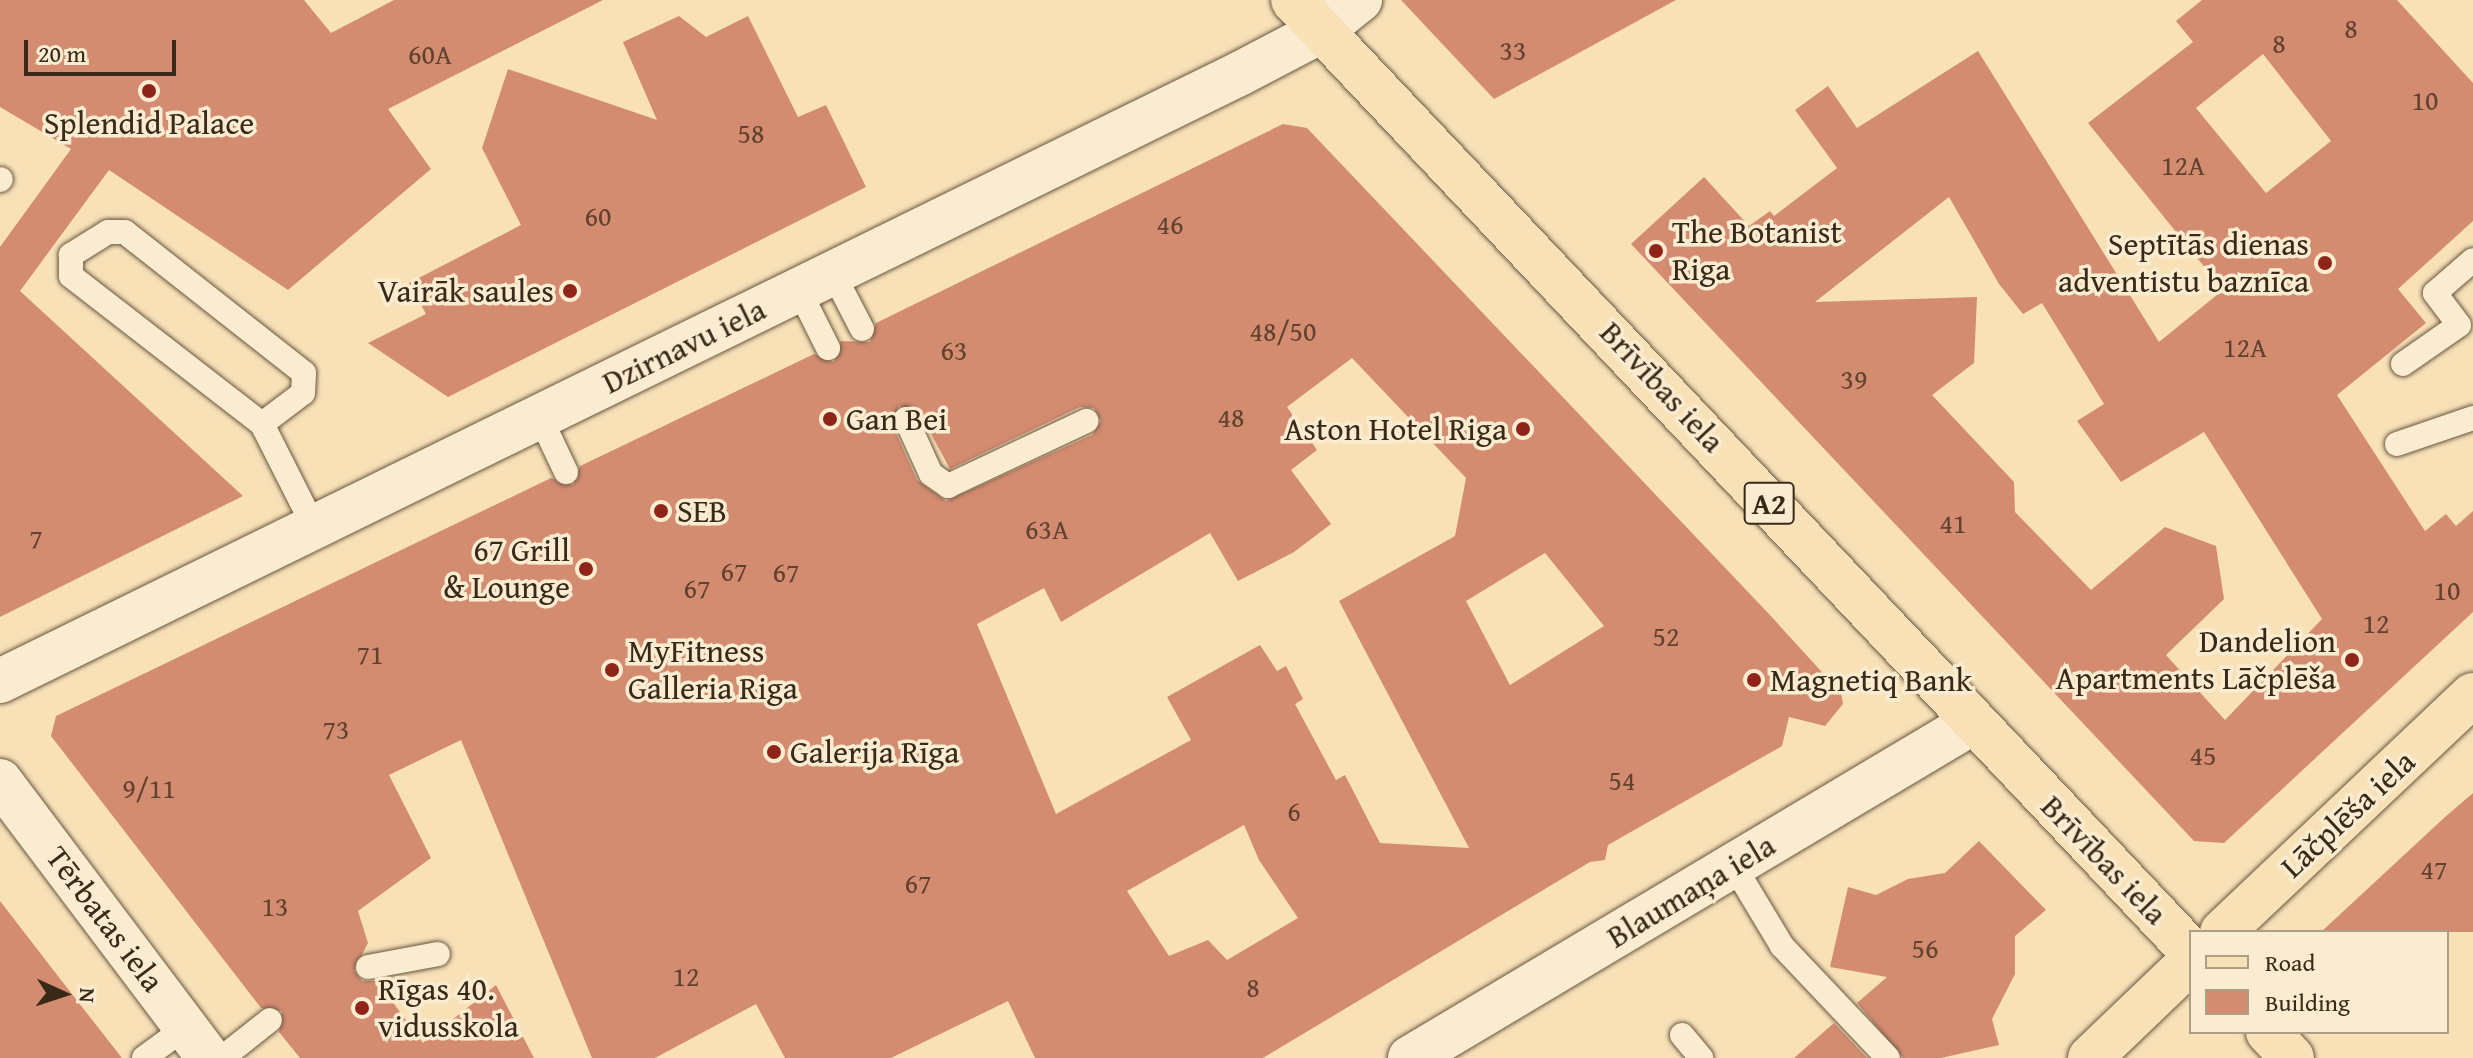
<!DOCTYPE html>
<meta charset="utf-8">
<style>
body{margin:0}
#map{position:relative;width:2473px;height:1058px;overflow:hidden;background:#f8e1b7;font-family:"Gentium Book Plus",serif}
div>[style]{position:absolute}
.building>*{inset:0;background:#d48c71}
.roads{filter:drop-shadow(0 0 2px #695740) drop-shadow(0 0 2px #695740)}
.lane>*{height:24px;margin:-12px;padding:0 12px;transform-origin:12px;border-radius:12px;background:#faecd0}
.street>*{height:44px;margin:-22px;padding:0 22px;transform-origin:22px;border-radius:22px;background:#faecd0}
.primary>*{height:44px;margin:-22px;padding:0 22px;transform-origin:22px;border-radius:22px;background:#f8e1b7}
.highway>*{height:44px;margin:-22px;padding:0 22px;transform-origin:22px;border-radius:22px;background:#f8e1b7}
.dots>*{width:22px;height:22px;translate:-50% -50%;box-sizing:border-box;border:4px solid #faecd0;border-radius:50%}
span{translate:-50% -50%;white-space:nowrap;text-align:center;line-height:1.15;-webkit-text-stroke:7px #faecd0;paint-order:stroke}
.number-label{font-size:28px;color:#60422e}
.number-label span{-webkit-text-stroke-width:0}
.shield-label span{padding:2px 6px;background:#faecd0;border:2px solid;border-radius:6px;-webkit-text-stroke-width:0}
.shield-label{font-size:30px;color:#392918;font-weight:700}
.poi-label{font-size:32px;color:#392918}
.left{translate:0 -50%;text-align:left}
.right{translate:-100% -50%;text-align:right}
.street-label{font-size:32px;color:#392918}
.legend{position:absolute;left:2189px;top:930px;width:260px;height:104px;box-sizing:border-box;background:#faecd0;border:2px solid #ad9e86;margin:0;padding:10px 14px;list-style:none;font-size:24px;color:#392918}
.legend li{display:flex;align-items:center;gap:16px;height:40px}
.legend b{width:40px;border:2px solid #ad9e86}
.north{position:absolute;left:24px;top:954px;width:80px;height:80px;-webkit-text-stroke:6px #faecd0;paint-order:stroke;rotate:93deg;font-size:22px;font-weight:700;line-height:32px;text-align:center;color:#392918}
.north::after{content:'';display:block;margin:auto;width:28px;height:36px;background:#392918;clip-path:polygon(50% 0,100% 100%,50% 72%,0 100%)}
.scale{position:absolute;left:24px;top:40px;width:152px;height:36px;box-sizing:border-box;border:4px solid #392918;border-top:0;padding-left:10px;font-size:24px;line-height:28px;white-space:nowrap;color:#392918;-webkit-text-stroke:6px #faecd0;paint-order:stroke}
</style>
<div id="map">
<div class="building">
<div style="clip-path:polygon(0 0,304px 0,331px 33px,394px 0,603px 0,388px 109px,431px 169px,288px 290px,109px 170px,20px 291px,243px 496px,0 617px,0 247px,71px 149px,0 107px)"></div>
<div style="clip-path:polygon(1401px 0,1676px 0,1494px 99px)"></div>
<div style="clip-path:polygon(evenodd,2202px 0,2397px 0,2473px 83px,2473px 221px,2398px 289px,2426px 323px,2337px 395px,2425px 531px,2446px 514px,2456px 526px,2473px 511px,2473px 612px,2224px 843px,2194px 841px,1631px 244px,1704px 177px,1749px 226px,1770px 211px,1774px 216px,1837px 168px,1795px 110px,1828px 86px,1857px 128px,1978px 51px,2159px 342px,2223px 290px,2088px 123px,2193px 42px,2176px 21px,2202px 0,2263px 54px,2331px 141px,2266px 193px,2196px 108px,2263px 54px,2202px 0,1949px 197px,1999px 284px,2023px 314px,2042px 303px,2104px 404px,2077px 421px,2121px 482px,2204px 432px,2322px 619px,2225px 720px,2166px 655px,2224px 599px,2216px 546px,2165px 527px,2091px 590px,2015px 512px,2014px 482px,1932px 395px,1974px 363px,1977px 297px,1815px 302px,1949px 197px)"></div>
<div style="clip-path:polygon(679px 16px,706px 37px,748px 16px,798px 117px,826px 105px,866px 187px,448px 397px,368px 343px,426px 314px,409px 283px,521px 225px,482px 148px,508px 69px,657px 120px,623px 42px)"></div>
<div style="clip-path:polygon(evenodd,1283px 124px,1307px 128px,1769px 614px,1841px 693px,1843px 704px,1825px 726px,1789px 717px,1782px 746px,1608px 845px,1605px 860px,1590px 862px,1263px 1058px,1035px 1058px,1008px 1001px,891px 1058px,785px 1058px,756px 1004px,655px 1058px,592px 1058px,461px 740px,389px 775px,431px 858px,358px 911px,368px 943px,354px 970px,362px 981px,377px 981px,423px 1043px,496px 985px,534px 1058px,300px 1058px,279px 1032px,282px 1011px,261px 1008px,51px 736px,56px 716px,551px 478px,573px 485px,580px 466px,814px 354px,834px 362px,841px 341px,870px 342px,876px 323px,1283px 124px,1352px 358px,1466px 478px,1455px 536px,1339px 601px,1469px 848px,1380px 843px,1345px 775px,1336px 780px,1295px 704px,1303px 699px,1286px 666px,1277px 671px,1260px 645px,1167px 697px,1191px 740px,1056px 814px,977px 624px,1044px 588px,1061px 622px,1210px 533px,1238px 581px,1294px 552px,1331px 524px,1291px 470px,1317px 450px,1287px 407px,1352px 358px,1283px 124px,899px 406px,919px 412px,950px 469px,1080px 407px,1094px 408px,1101px 421px,1092px 435px,946px 501px,917px 480px,892px 424px,899px 406px,1283px 124px,1545px 553px,1604px 626px,1510px 685px,1466px 601px,1545px 553px,1283px 124px,1244px 825px,1259px 860px,1298px 918px,1227px 960px,1208px 940px,1169px 956px,1127px 891px,1244px 825px)"></div>
<div style="clip-path:polygon(2473px 793px,2473px 932px,2321px 932px,2445px 817px)"></div>
<div style="clip-path:polygon(1979px 841px,2046px 910px,2015px 936px,2015px 974px,1992px 1019px,1999px 1045px,1941px 1058px,1903px 1058px,1857px 1003px,1887px 977px,1830px 967px,1848px 887px,1876px 895px,1908px 879px,1945px 873px)"></div>
<div style="clip-path:polygon(0 901px,61px 980px,122px 1058px,0 1058px)"></div>
<div style="clip-path:polygon(1834px 1023px,1867px 1058px,1794px 1058px)"></div>
</div>
<div class="roads">
<div class="lane">
<div style="left:0;top:180px;width:1px;rotate:-45deg"></div>
<div style="left:833px;top:273px;width:63px;rotate:62.6deg"></div>
<div style="left:799px;top:290px;width:65px;rotate:63.4deg"></div>
<div style="left:2403px;top:364px;width:68px;rotate:-34.9deg"></div>
<div style="left:2459px;top:325px;width:40px;rotate:-127deg"></div>
<div style="left:2435px;top:293px;width:50px;rotate:-41deg"></div>
<div style="left:540px;top:417px;width:61px;rotate:64.7deg"></div>
<div style="left:906px;top:419px;width:60px;rotate:65.6deg"></div>
<div style="left:931px;top:474px;width:21px;rotate:35deg"></div>
<div style="left:948px;top:486px;width:153px;rotate:-25.2deg"></div>
<div style="left:262px;top:424px;width:51px;rotate:-37.1deg"></div>
<div style="left:303px;top:393px;width:20px;rotate:-87deg"></div>
<div style="left:304px;top:373px;width:228px;rotate:-141.8deg"></div>
<div style="left:125px;top:232px;width:17px;rotate:180deg"></div>
<div style="left:108px;top:232px;width:44px;rotate:148.1deg"></div>
<div style="left:71px;top:255px;width:21px;rotate:90deg"></div>
<div style="left:71px;top:276px;width:242px;rotate:37.8deg"></div>
<div style="left:262px;top:424px;width:115px;rotate:63.2deg"></div>
<div style="left:2397px;top:444px;width:80px;rotate:-18.9deg"></div>
<div style="left:1734px;top:866px;width:93px;rotate:59deg"></div>
<div style="left:1782px;top:946px;width:154px;rotate:46.6deg"></div>
<div style="left:368px;top:967px;width:71px;rotate:-10.5deg"></div>
<div style="left:1682px;top:1035px;width:30px;rotate:50deg"></div>
<div style="left:144px;top:1058px;width:52px;rotate:-36.4deg"></div>
<div style="left:222px;top:1058px;width:61px;rotate:-38.4deg"></div>
</div>
<div class="street">
<div style="left:0;top:681px;width:1382px;rotate:-26.1deg"></div>
<div style="left:1241px;top:73px;width:90px;rotate:-27.7deg"></div>
<div style="left:1321px;top:31px;width:50px;rotate:-38.5deg"></div>
<div style="left:0;top:781px;width:347px;rotate:53deg"></div>
<div style="left:1410px;top:1058px;width:654px;rotate:-30.8deg"></div>
</div>
<div class="primary">
<div style="left:2222px;top:932px;width:345px;rotate:-43.4deg"></div>
<div style="left:2090px;top:1058px;width:140px;rotate:-43.8deg"></div>
</div>
<div class="highway">
<div style="left:1293px;top:0;width:1308px;rotate:46.64deg"></div>
<div style="left:2268px;top:1032px;width:35px;rotate:47deg"></div>
</div>
</div>
<div class="dots">
<div style="left:149px;top:91px;background:#8f2418"></div>
<div style="left:1656px;top:251px;background:#8f2418"></div>
<div style="left:2325px;top:263px;background:#8f2418"></div>
<div style="left:570px;top:291px;background:#8f2418"></div>
<div style="left:830px;top:419px;background:#8f2418"></div>
<div style="left:1523px;top:429px;background:#8f2418"></div>
<div style="left:661px;top:511px;background:#8f2418"></div>
<div style="left:586px;top:569px;background:#8f2418"></div>
<div style="left:2352px;top:660px;background:#8f2418"></div>
<div style="left:612px;top:670px;background:#8f2418"></div>
<div style="left:1754px;top:680px;background:#8f2418"></div>
<div style="left:774px;top:752px;background:#8f2418"></div>
<div style="left:362px;top:1008px;background:#8f2418"></div>
</div>
<div class="number-label">
<span style="left:2351px;top:28px">8</span>
<span style="left:2279px;top:43px">8</span>
<span style="left:1513px;top:50px">33</span>
<span style="left:430px;top:54px">60A</span>
<span style="left:2425px;top:100px">10</span>
<span style="left:751px;top:133px">58</span>
<span style="left:2183px;top:165px">12A</span>
<span style="left:598px;top:216px">60</span>
<span style="left:1170px;top:224px">46</span>
<span style="left:1283px;top:331px">48/50</span>
<span style="left:2245px;top:347px">12A</span>
<span style="left:954px;top:350px">63</span>
<span style="left:1854px;top:379px">39</span>
<span style="left:1231px;top:417px">48</span>
<span style="left:1953px;top:523px">41</span>
<span style="left:1047px;top:529px">63A</span>
<span style="left:36px;top:538px">7</span>
<span style="left:734px;top:571px">67</span>
<span style="left:786px;top:572px">67</span>
<span style="left:697px;top:588px">67</span>
<span style="left:2447px;top:590px">10</span>
<span style="left:2376px;top:623px">12</span>
<span style="left:1666px;top:636px">52</span>
<span style="left:370px;top:654px">71</span>
<span style="left:336px;top:729px">73</span>
<span style="left:2203px;top:755px">45</span>
<span style="left:1622px;top:780px">54</span>
<span style="left:149px;top:788px">9/11</span>
<span style="left:1294px;top:811px">6</span>
<span style="left:2434px;top:869px">47</span>
<span style="left:918px;top:883px">67</span>
<span style="left:275px;top:906px">13</span>
<span style="left:1925px;top:948px">56</span>
<span style="left:686px;top:976px">12</span>
<span style="left:1253px;top:987px">8</span>
</div>
<div class="shield-label">
<span style="left:1769px;top:503px">A2</span>
</div>
<div class="poi-label">
<span style="left:149px;top:123px">Splendid Palace</span>
<span class="left" style="left:1672px;top:251px">The Botanist<br>Riga</span>
<span class="right" style="left:2309px;top:263px">Septītās dienas<br>adventistu baznīca</span>
<span class="right" style="left:554px;top:291px">Vairāk saules</span>
<span class="left" style="left:846px;top:419px">Gan Bei</span>
<span class="right" style="left:1507px;top:429px">Aston Hotel Riga</span>
<span class="left" style="left:677px;top:511px">SEB</span>
<span class="right" style="left:570px;top:569px">67 Grill<br>&amp; Lounge</span>
<span class="right" style="left:2336px;top:660px">Dandelion<br>Apartments Lāčplēša</span>
<span class="left" style="left:628px;top:670px">MyFitness<br>Galleria Riga</span>
<span class="left" style="left:1770px;top:680px">Magnetiq Bank</span>
<span class="left" style="left:790px;top:752px">Galerija Rīga</span>
<span class="left" style="left:378px;top:1008px">Rīgas 40.<br>vidusskola</span>
</div>
<div class="street-label">
<span style="left:684px;top:346px;rotate:-26deg">Dzirnavu iela</span>
<span style="left:1662px;top:387px;rotate:47deg">Brīvības iela</span>
<span style="left:2348px;top:814px;rotate:-43deg">Lāčplēša iela</span>
<span style="left:2104px;top:860px;rotate:46deg">Brīvības iela</span>
<span style="left:1691px;top:891px;rotate:-31deg">Blaumaņa iela</span>
<span style="left:105px;top:919px;rotate:53deg">Tērbatas iela</span>
</div>
<ul class="legend">
<li><b style="height:10px;background:#f8e1b7"></b>Road</li>
<li><b style="height:22px;background:#d48c71"></b>Building</li>
</ul>
<div class="north">N</div>
<div class="scale">20 m</div>
</div>
